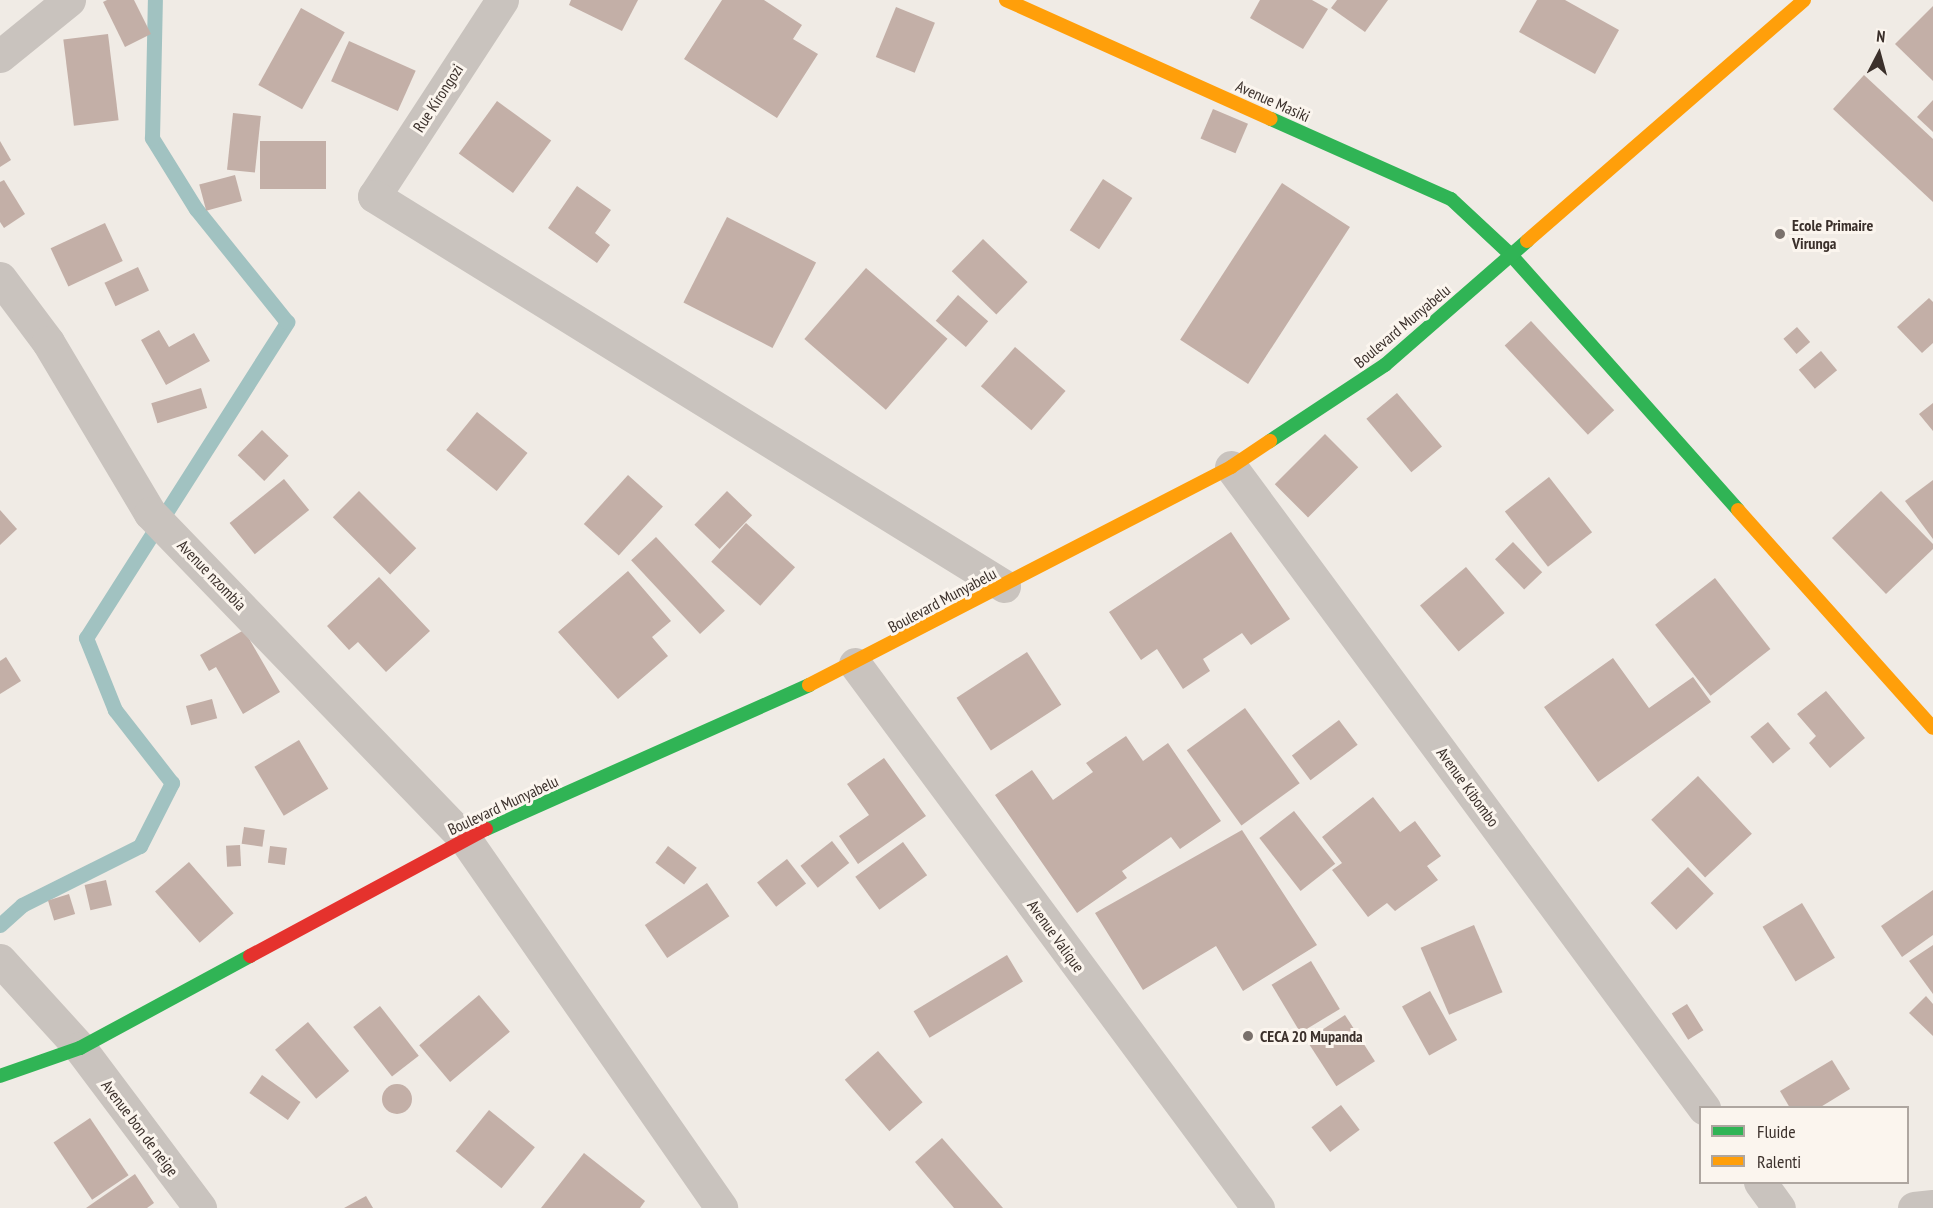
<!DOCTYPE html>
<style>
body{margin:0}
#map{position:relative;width:1933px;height:1208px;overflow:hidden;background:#f0ebe5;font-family:"PT Sans Narrow",sans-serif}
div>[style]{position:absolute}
.stream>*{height:15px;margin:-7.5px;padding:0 7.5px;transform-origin:7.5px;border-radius:7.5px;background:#a1c2c1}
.building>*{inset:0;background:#c3afa7;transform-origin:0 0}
.round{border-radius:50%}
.street>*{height:33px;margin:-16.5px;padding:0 16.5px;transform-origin:16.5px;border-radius:16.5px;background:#c9c3be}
.fast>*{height:14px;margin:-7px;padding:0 7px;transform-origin:7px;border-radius:7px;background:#30b455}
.slow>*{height:14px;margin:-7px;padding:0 7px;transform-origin:7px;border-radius:7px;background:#ff9f0a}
.jam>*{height:14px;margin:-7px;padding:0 7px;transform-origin:7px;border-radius:7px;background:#e5322d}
.dots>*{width:16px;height:16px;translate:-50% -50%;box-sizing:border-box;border:3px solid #fbf5ee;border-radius:50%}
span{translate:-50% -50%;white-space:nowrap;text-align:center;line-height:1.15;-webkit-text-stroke:6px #fbf5ee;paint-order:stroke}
.street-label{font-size:16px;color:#3b302b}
.poi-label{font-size:16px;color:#3b302b;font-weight:700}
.left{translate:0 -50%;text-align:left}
.legend{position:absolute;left:1699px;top:1106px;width:210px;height:78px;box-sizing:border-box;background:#fbf5ee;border:2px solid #aea6a0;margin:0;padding:8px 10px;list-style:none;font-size:18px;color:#3b302b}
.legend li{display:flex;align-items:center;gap:12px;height:30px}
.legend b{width:30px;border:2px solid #aea6a0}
.north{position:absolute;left:1849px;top:24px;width:60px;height:60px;-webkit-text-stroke:4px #fbf5ee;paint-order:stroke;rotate:6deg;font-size:16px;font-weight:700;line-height:24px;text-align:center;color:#3b302b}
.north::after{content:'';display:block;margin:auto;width:21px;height:27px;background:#3b302b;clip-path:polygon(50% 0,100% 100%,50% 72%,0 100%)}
</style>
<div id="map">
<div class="stream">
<div style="left:0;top:925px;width:30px;rotate:-42deg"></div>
<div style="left:22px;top:905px;width:132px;rotate:-26.6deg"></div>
<div style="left:140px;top:846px;width:71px;rotate:-63.1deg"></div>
<div style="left:172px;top:783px;width:93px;rotate:-128deg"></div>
<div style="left:115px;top:710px;width:78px;rotate:-111.9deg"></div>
<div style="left:86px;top:638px;width:375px;rotate:-57.5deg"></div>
<div style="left:287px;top:322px;width:145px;rotate:-128.8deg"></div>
<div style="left:196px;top:209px;width:84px;rotate:-121.8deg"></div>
<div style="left:152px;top:138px;width:138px;rotate:-88.8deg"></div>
</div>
<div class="building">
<div style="clip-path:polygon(107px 0,134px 0,151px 34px,125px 47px,103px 2px)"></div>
<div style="clip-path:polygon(571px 0,638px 0,622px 31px,569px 5px)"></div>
<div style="clip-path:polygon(722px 0,764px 0,802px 25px,793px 39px,818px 54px,777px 118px,684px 59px)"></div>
<div style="clip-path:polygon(1260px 0,1312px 0,1328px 9px,1303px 49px,1250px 18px)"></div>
<div style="clip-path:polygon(1337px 0,1388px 0,1365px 32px,1331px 8px)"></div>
<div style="clip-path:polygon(1537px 0,1565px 0,1619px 30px,1595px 74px,1519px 32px)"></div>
<div style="clip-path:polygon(1933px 6px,1933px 81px,1895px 44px)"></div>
<div style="left:896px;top:7px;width:42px;height:54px;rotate:22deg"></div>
<div style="left:301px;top:8px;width:50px;height:88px;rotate:29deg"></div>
<div style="left:108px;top:34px;width:87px;height:45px;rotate:83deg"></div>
<div style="left:349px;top:41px;width:73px;height:44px;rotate:24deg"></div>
<div style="clip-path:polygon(1864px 75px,1933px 139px,1933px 202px,1833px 109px)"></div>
<div style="clip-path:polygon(1933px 100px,1933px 132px,1917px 117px)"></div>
<div style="left:497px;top:101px;width:67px;height:65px;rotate:36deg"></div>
<div style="left:1213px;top:109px;width:38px;height:32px;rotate:23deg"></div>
<div style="left:233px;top:113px;width:28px;height:57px;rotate:6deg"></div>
<div style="clip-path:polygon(0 141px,11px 160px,0 167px)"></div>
<div style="left:260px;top:141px;width:66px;height:48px"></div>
<div style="left:235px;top:175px;width:27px;height:37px;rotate:75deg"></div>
<div style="left:1103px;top:179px;width:35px;height:61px;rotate:33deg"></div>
<div style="clip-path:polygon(4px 180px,25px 214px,4px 228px,0 222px,0 182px)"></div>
<div style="left:1282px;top:183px;width:81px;height:187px;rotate:33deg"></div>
<div style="clip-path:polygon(577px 186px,611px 210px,595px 233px,610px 245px,597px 263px,548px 228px)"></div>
<div style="left:727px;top:217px;width:100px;height:96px;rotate:27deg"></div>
<div style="left:105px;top:223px;width:42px;height:60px;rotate:65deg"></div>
<div style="left:983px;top:239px;width:62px;height:45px;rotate:44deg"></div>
<div style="left:138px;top:267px;width:26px;height:37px;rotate:65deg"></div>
<div style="left:866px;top:268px;width:108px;height:94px;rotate:41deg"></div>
<div style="left:958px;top:295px;width:40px;height:34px;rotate:41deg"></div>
<div style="clip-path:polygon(1929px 298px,1933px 302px,1933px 343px,1922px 353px,1897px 327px)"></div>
<div style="left:1531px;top:321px;width:122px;height:36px;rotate:47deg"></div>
<div style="left:1797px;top:327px;width:20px;height:18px;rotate:49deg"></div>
<div style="clip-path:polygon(159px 330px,169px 347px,194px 333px,210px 361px,166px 385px,141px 340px)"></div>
<div style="left:1015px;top:347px;width:67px;height:52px;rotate:41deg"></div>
<div style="left:1821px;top:351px;width:25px;height:29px;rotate:50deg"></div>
<div style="left:201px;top:388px;width:21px;height:52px;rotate:73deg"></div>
<div style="left:1397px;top:393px;width:70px;height:40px;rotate:50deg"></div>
<div style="clip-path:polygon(1933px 403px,1933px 431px,1919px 414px)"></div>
<div style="left:477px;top:412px;width:65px;height:49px;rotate:39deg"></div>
<div style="left:262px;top:430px;width:37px;height:35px;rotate:44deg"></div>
<div style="left:1325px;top:434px;width:47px;height:71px;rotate:45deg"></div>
<div style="left:628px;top:475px;width:47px;height:66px;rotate:42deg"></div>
<div style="left:1549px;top:477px;width:70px;height:56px;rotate:52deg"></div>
<div style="left:284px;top:479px;width:40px;height:70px;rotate:51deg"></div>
<div style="clip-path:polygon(1933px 480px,1933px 539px,1905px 501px)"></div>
<div style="left:359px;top:491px;width:81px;height:37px;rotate:45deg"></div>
<div style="left:727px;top:491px;width:35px;height:47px;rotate:44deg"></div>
<div style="clip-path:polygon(1881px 491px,1933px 544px,1933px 549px,1886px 594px,1832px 538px)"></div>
<div style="clip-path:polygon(0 510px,17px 529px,0 545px)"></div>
<div style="left:746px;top:523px;width:66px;height:52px;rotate:42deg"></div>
<div style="clip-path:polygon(1231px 532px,1290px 619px,1251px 645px,1242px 633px,1203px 659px,1210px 671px,1183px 689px,1157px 649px,1141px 660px,1109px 612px)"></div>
<div style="left:656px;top:537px;width:101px;height:34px;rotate:47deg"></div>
<div style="left:1513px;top:542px;width:42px;height:25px;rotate:46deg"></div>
<div style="left:1466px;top:567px;width:60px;height:60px;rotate:50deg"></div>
<div style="clip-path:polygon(628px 571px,671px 621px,652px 637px,668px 656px,618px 699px,558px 632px)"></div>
<div style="clip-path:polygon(379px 577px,430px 631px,386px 672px,358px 642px,349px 650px,327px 626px)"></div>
<div style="left:1715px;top:578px;width:90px;height:76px;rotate:52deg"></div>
<div style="clip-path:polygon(244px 630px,280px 692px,243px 714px,216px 667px,209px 671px,200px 655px)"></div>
<div style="left:1027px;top:652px;width:63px;height:84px;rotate:57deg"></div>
<div style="clip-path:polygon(6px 657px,21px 681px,0 694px,0 661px)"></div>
<div style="clip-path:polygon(1613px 658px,1649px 708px,1693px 677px,1711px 702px,1598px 782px,1544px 707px)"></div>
<div style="clip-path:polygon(1826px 691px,1865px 738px,1830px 768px,1809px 743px,1816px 736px,1797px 714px)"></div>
<div style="left:212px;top:699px;width:20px;height:27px;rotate:75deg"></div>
<div style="left:1245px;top:708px;width:93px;height:72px;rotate:54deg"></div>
<div style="left:1339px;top:720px;width:31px;height:59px;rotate:53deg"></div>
<div style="left:1768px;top:722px;width:35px;height:23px;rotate:50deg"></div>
<div style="clip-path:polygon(1126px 736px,1143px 761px,1168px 743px,1221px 821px,1180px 849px,1171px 837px,1122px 871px,1127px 878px,1077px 913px,995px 795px,1032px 770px,1053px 800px,1093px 772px,1086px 763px)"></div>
<div style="left:299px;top:740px;width:57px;height:52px;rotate:59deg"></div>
<div style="clip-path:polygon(884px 758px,926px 816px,858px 864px,839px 836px,869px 815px,847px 784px)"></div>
<div style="left:1698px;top:776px;width:79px;height:64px;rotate:47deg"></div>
<div style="clip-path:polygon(1373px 797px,1400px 832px,1415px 821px,1441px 856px,1427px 866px,1438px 880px,1395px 911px,1387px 903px,1368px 917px,1332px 870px,1342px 863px,1322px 837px)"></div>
<div style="left:1294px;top:811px;width:67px;height:44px;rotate:52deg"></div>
<div style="left:244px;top:827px;width:21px;height:17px;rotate:8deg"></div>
<div style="clip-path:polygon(1242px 830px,1317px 945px,1243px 991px,1216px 946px,1143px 990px,1095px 913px)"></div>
<div style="left:832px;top:841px;width:28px;height:40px;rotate:52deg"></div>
<div style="left:903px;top:842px;width:41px;height:59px;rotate:54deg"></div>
<div style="left:240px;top:845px;width:21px;height:14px;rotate:87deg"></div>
<div style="left:270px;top:846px;width:17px;height:17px;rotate:7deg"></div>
<div style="left:668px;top:846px;width:36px;height:21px;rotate:37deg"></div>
<div style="left:787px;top:859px;width:31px;height:38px;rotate:52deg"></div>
<div style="left:189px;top:862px;width:68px;height:45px;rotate:49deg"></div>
<div style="left:1688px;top:867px;width:37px;height:52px;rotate:46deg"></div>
<div style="left:106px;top:880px;width:26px;height:22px;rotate:77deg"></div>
<div style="left:707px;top:883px;width:40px;height:75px;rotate:56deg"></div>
<div style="clip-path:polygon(1933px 890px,1933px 935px,1902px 957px,1881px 926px)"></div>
<div style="left:69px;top:894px;width:21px;height:22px;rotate:73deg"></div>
<div style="left:1802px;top:903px;width:64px;height:46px;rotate:59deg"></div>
<div style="left:1474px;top:925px;width:73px;height:58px;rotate:67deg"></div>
<div style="clip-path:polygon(1933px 945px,1933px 994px,1909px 961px)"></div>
<div style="left:1007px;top:955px;width:31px;height:109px;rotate:59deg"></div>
<div style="left:1311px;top:961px;width:56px;height:46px;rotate:59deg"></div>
<div style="left:1430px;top:991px;width:56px;height:32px;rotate:61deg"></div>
<div style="left:479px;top:995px;width:48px;height:78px;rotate:50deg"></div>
<div style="clip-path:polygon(1926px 996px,1933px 1004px,1933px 1036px,1909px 1013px)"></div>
<div style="left:1687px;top:1004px;width:31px;height:18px;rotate:58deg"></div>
<div style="left:380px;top:1006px;width:63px;height:34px;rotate:52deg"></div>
<div style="left:1345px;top:1015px;width:55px;height:46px;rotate:57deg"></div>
<div style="left:308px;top:1022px;width:64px;height:43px;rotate:50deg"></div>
<div style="left:878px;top:1051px;width:68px;height:44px;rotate:49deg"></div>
<div style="clip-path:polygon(1832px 1060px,1850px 1089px,1819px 1108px,1790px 1108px,1780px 1091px)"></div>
<div style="left:262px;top:1075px;width:47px;height:22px;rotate:35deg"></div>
<div class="round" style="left:382px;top:1084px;width:30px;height:30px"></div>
<div style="left:1341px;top:1105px;width:31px;height:37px;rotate:53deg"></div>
<div style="left:489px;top:1110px;width:59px;height:53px;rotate:39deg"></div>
<div style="left:90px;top:1118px;width:69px;height:44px;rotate:56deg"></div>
<div style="clip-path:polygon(942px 1138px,1003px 1208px,954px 1208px,915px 1162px)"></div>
<div style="clip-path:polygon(584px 1153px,645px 1201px,640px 1208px,541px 1208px)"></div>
<div style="clip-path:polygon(135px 1174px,154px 1203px,147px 1208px,86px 1208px)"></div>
<div style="clip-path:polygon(366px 1196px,373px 1208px,344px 1208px)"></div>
</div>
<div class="street">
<div style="left:502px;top:0;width:234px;rotate:123.1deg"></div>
<div style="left:374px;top:196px;width:741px;rotate:31.76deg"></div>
<div style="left:0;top:56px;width:89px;rotate:-39.1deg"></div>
<div style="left:0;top:278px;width:80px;rotate:53.1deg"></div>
<div style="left:48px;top:342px;width:199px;rotate:59.2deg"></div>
<div style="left:150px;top:513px;width:453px;rotate:46deg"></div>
<div style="left:465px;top:839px;width:449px;rotate:55.2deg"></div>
<div style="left:1231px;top:467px;width:797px;rotate:53.58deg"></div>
<div style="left:855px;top:664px;width:677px;rotate:53.47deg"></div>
<div style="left:0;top:960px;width:119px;rotate:47.7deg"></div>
<div style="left:80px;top:1048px;width:200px;rotate:53.1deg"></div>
<div style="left:1760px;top:1182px;width:32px;rotate:54deg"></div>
<div style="left:1914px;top:1208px;width:19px;rotate:-6deg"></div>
</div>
<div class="fast">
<div style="left:1271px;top:119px;width:197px;rotate:24deg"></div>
<div style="left:1451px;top:199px;width:82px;rotate:43deg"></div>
<div style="left:1511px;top:255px;width:341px;rotate:48.3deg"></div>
<div style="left:1270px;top:441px;width:138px;rotate:-33.5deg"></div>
<div style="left:1385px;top:365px;width:189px;rotate:-41.1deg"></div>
<div style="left:486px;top:829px;width:354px;rotate:-24deg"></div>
<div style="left:0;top:1076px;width:85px;rotate:-19.3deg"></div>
<div style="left:80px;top:1048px;width:193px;rotate:-28.4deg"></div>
</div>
<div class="slow">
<div style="left:1006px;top:0;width:290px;rotate:24.2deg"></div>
<div style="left:1527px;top:241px;width:367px;rotate:-41deg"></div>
<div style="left:1738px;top:510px;width:292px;rotate:48.2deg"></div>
<div style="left:809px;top:685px;width:475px;rotate:-27.3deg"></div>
<div style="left:1231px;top:467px;width:47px;rotate:-33.7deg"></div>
</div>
<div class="jam">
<div style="left:250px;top:956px;width:268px;rotate:-28.3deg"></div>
</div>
<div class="dots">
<div style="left:1780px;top:234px;background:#7a716c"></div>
<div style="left:1248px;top:1036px;background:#7a716c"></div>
</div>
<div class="street-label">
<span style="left:438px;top:98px;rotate:-57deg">Rue Kirongozi</span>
<span style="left:1273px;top:101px;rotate:24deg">Avenue Masiki</span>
<span style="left:1402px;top:326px;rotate:-40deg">Boulevard Munyabelu</span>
<span style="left:212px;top:575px;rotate:46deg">Avenue nzombia</span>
<span style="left:942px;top:600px;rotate:-28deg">Boulevard Munyabelu</span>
<span style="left:1468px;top:787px;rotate:54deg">Avenue Kibombo</span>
<span style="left:503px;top:805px;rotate:-25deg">Boulevard Munyabelu</span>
<span style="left:1056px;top:936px;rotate:54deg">Avenue Valique</span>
<span style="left:140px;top:1128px;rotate:53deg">Avenue bon de neige</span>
</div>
<div class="poi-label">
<span class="left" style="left:1792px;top:234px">Ecole Primaire<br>Virunga</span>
<span class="left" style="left:1260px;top:1036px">CECA 20 Mupanda</span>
</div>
<ul class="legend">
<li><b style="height:8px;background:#30b455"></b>Fluide</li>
<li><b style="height:8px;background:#ff9f0a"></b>Ralenti</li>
</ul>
<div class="north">N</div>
</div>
